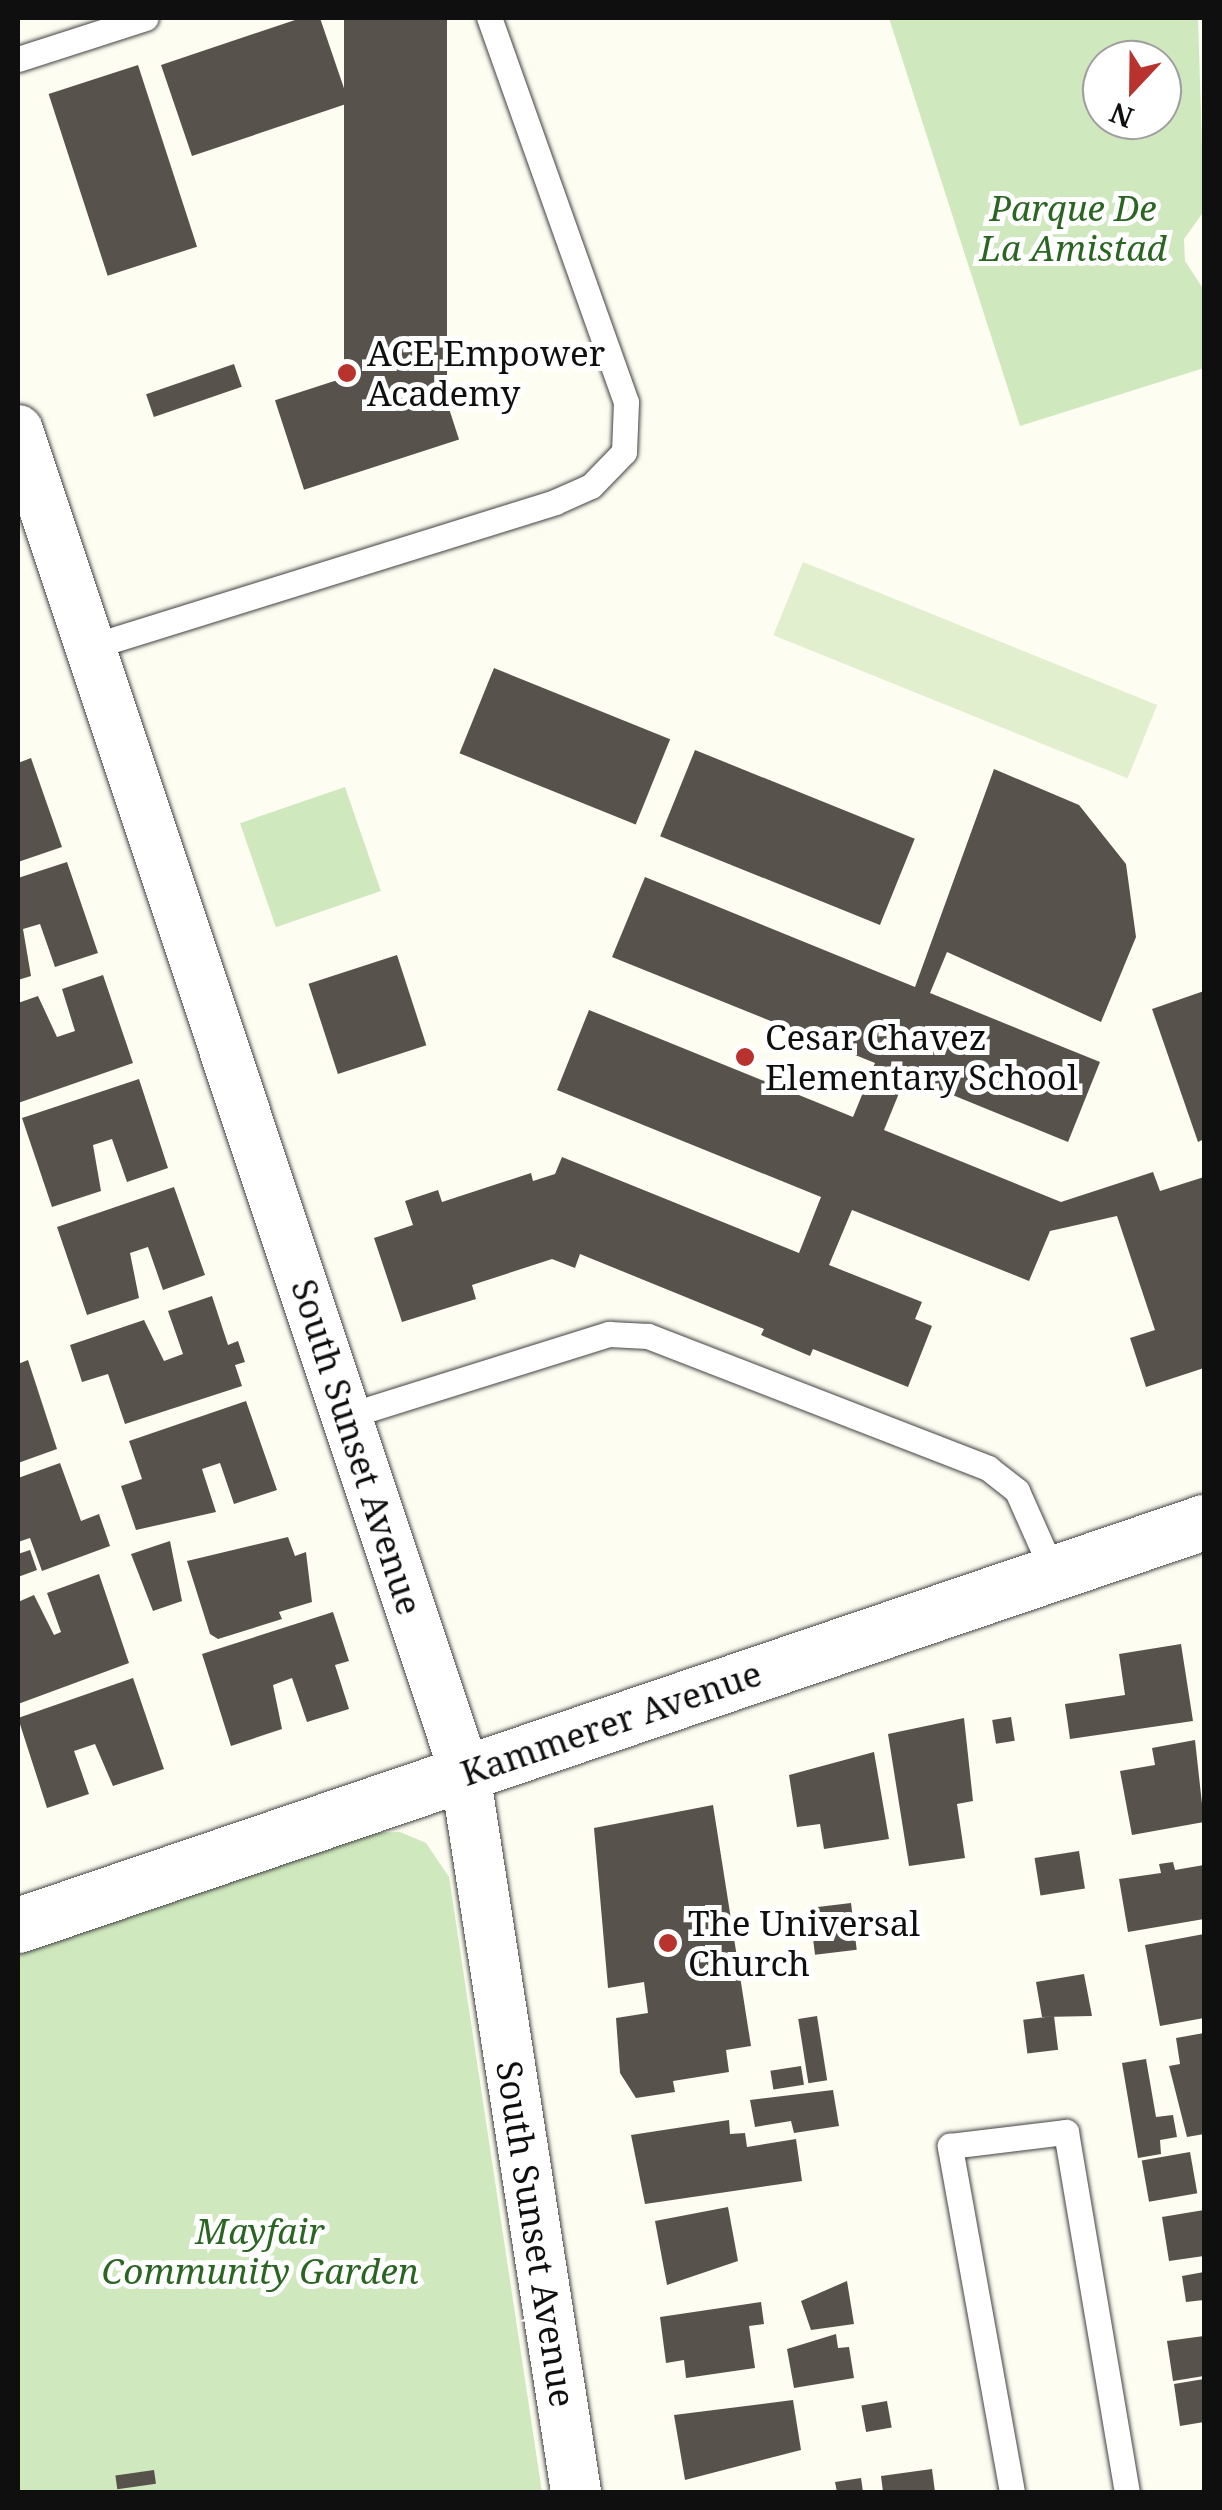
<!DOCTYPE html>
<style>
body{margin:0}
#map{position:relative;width:1222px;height:2510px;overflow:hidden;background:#fefdf2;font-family:"Noto Serif",serif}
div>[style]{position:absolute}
.green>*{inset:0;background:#cfe8bd;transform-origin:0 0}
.pitch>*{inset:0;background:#e1efce;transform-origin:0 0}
.building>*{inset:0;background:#58524c;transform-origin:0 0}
.roads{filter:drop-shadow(0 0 2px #424242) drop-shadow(0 0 2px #424242)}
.service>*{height:25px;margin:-12.5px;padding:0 12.5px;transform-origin:12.5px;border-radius:12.5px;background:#fff}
.minor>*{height:50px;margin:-25px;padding:0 25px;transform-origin:25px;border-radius:25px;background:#fff}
.tertiary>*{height:55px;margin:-27.5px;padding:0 27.5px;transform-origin:27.5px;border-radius:27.5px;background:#fff}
.dots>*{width:28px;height:28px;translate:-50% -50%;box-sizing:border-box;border:5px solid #fff;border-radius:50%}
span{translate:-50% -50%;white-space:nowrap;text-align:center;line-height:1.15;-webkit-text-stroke:10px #fff;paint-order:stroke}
.park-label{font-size:35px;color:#2a6522;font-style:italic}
.poi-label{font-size:35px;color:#0f0f0f}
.left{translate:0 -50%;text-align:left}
.street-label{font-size:35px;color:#0f0f0f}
.frame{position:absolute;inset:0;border:20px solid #0f0f0f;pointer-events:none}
.north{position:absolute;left:1082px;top:40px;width:100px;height:100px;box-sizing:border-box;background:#fff;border:2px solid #9f9f9f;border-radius:50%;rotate:202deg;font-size:28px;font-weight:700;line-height:40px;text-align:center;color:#0f0f0f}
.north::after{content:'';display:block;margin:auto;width:35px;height:45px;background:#b9332e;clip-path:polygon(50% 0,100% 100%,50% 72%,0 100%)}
</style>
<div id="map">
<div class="green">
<div style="clip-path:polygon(evenodd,889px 18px,1198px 18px,1204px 211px,1184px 239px,1185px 261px,1204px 290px,1204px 368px,1020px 426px,889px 18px,1102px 60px,1162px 60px,1162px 120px,1102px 120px,1102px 60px)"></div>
<div style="left:345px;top:787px;width:110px;height:111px;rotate:71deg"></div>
<div style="clip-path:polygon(400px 1832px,426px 1843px,449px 1877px,542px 2492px,18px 2492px,18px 1952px,371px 1833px)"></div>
</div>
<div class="pitch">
<div style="left:803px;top:562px;width:382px;height:79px;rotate:22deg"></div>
</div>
<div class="building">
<div style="clip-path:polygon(301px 18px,320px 18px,349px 103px,192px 156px,161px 65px)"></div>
<div style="left:344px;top:18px;width:103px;height:412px"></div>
<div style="left:138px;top:65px;width:191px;height:94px;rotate:72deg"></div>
<div style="left:430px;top:350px;width:94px;height:163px;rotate:72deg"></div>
<div style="left:234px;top:364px;width:24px;height:93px;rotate:71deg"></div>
<div style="left:494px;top:668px;width:190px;height:92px;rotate:22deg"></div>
<div style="left:695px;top:750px;width:237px;height:93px;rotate:22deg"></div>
<div style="clip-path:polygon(31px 758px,62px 847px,18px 862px,18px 763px)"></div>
<div style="clip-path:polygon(994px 769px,1079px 805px,1126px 864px,1136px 937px,1101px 1022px,947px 952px,930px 993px,1100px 1062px,1068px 1142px,906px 1076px,884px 1130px,1061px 1202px,1153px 1172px,1160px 1191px,1204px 1177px,1204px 1368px,1146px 1387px,1130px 1338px,1155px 1330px,1117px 1216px,1050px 1231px,1029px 1281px,852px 1210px,829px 1265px,922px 1302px,915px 1319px,932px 1326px,908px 1387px,813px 1349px,810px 1356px,761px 1335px,764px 1329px,580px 1254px,575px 1268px,552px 1259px,472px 1285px,476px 1299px,402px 1322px,374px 1238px,413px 1225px,405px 1201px,438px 1190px,442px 1202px,531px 1173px,533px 1181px,555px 1174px,562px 1157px,799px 1253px,821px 1197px,557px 1090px,589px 1010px,853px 1117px,875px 1063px,612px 957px,645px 877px,915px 987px)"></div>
<div style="clip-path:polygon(67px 862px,98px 953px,55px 967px,40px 924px,23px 929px,31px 976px,18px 980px,18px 878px)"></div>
<div style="left:397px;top:955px;width:95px;height:93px;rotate:72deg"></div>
<div style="clip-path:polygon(103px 975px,133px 1063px,18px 1103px,18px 1003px,38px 996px,57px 1037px,75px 1031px,62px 989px)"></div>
<div style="clip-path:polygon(1204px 991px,1204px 1139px,1198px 1142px,1152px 1009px)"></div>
<div style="clip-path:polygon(139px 1079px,168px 1168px,127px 1182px,112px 1139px,93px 1145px,101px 1191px,52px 1207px,22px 1118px)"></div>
<div style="clip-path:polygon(174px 1187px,205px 1275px,163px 1290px,148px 1247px,130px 1253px,139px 1298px,87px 1315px,57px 1227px)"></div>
<div style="clip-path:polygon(212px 1296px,228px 1345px,238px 1341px,245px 1362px,235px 1365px,242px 1386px,125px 1424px,108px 1374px,82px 1382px,70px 1345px,144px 1320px,164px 1361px,183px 1354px,168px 1311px)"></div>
<div style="clip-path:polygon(28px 1360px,57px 1449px,18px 1463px,18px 1364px)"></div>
<div style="clip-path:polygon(246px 1401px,277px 1490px,234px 1504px,220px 1463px,202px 1469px,216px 1512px,136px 1530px,121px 1486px,142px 1479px,129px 1441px)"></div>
<div style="clip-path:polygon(60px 1463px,81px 1521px,99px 1514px,110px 1546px,42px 1571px,30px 1538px,18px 1542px,18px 1478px)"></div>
<div style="clip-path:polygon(288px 1537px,295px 1556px,306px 1552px,312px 1602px,279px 1612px,282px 1619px,218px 1639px,210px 1634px,187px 1561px)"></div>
<div style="clip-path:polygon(170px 1541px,182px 1601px,153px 1611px,131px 1554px)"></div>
<div style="clip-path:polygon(30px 1550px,37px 1570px,18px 1577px,18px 1554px)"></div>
<div style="clip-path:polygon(99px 1574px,129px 1663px,18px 1704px,18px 1602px,34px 1595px,54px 1635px,61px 1632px,47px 1593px)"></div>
<div style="clip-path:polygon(333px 1612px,349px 1661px,335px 1665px,349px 1709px,307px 1722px,292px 1678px,273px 1685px,282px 1729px,231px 1746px,202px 1654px)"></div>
<div style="clip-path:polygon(1181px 1644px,1193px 1721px,1070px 1739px,1065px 1704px,1125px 1695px,1119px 1654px)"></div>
<div style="clip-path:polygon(133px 1678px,164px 1769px,113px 1786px,95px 1744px,74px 1751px,89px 1794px,47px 1808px,18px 1718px)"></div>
<div style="left:1011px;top:1717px;width:24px;height:19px;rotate:81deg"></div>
<div style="clip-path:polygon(964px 1718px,973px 1801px,957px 1804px,965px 1858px,909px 1866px,888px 1734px)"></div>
<div style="clip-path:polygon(1195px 1740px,1204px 1822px,1132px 1835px,1120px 1771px,1155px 1765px,1152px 1748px)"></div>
<div style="clip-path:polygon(874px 1752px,889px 1839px,824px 1849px,820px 1824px,797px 1827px,789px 1775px)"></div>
<div style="clip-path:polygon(713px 1805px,751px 2046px,726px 2050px,729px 2072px,673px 2081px,675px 2092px,636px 2098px,620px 2073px,616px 2018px,648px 2013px,644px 1982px,608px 1988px,594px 1828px)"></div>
<div style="left:1079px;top:1851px;width:38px;height:45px;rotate:81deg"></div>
<div style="clip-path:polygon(1173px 1862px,1175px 1870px,1204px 1865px,1204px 1919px,1128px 1932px,1119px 1879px,1161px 1873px,1159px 1864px)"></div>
<div style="left:851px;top:1903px;width:47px;height:42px;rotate:83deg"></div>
<div style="clip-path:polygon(1204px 1934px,1204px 2018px,1160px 2026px,1145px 1945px)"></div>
<div style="clip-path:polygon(1084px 1974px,1092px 2016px,1042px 2017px,1036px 1982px)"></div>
<div style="left:817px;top:2016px;width:65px;height:19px;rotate:81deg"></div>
<div style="left:1054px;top:2016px;width:34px;height:31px;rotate:83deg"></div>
<div style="clip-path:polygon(1204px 2033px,1204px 2134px,1187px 2137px,1169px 2066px,1180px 2064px,1176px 2038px)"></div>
<div style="clip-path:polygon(1146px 2059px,1156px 2117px,1173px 2115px,1177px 2137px,1160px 2140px,1161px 2154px,1138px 2158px,1122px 2063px)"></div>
<div style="left:801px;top:2066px;width:19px;height:31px;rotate:81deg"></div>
<div style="clip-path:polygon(833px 2090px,839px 2126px,794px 2133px,791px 2121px,755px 2127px,750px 2100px)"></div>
<div style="clip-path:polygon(729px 2120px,730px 2134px,745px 2133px,747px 2147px,796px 2139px,802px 2181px,645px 2204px,631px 2135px)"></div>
<div style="left:1190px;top:2152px;width:42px;height:49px;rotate:80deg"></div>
<div style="clip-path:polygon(728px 2207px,738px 2261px,667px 2285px,655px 2221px)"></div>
<div style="clip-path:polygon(1204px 2210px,1204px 2256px,1169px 2261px,1162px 2217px)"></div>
<div style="clip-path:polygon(1204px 2272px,1204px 2300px,1186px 2302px,1182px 2276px)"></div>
<div style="clip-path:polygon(847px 2281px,854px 2324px,811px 2330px,801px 2301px)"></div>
<div style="clip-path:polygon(761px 2302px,764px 2324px,749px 2326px,755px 2368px,686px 2378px,684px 2360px,666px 2363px,660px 2317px)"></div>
<div style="clip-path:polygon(836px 2334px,838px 2348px,849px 2347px,854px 2378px,794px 2388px,787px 2349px)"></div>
<div style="clip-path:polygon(1204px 2336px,1204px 2376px,1173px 2381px,1167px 2341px)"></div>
<div style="clip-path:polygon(1204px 2379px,1204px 2422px,1180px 2426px,1174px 2384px)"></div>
<div style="clip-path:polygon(793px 2400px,801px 2450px,685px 2480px,674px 2415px)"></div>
<div style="left:887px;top:2401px;width:27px;height:26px;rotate:80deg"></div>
<div style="clip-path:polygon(932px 2469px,935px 2492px,883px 2492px,881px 2476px)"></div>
<div style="left:154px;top:2470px;width:14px;height:39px;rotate:82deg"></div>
<div style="clip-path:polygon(861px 2478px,863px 2492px,837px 2492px,835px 2482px)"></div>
</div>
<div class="roads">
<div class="service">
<div style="left:18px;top:59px;width:134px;rotate:-17.8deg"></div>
<div style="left:90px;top:647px;width:487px;rotate:-17.3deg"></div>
<div style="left:555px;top:502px;width:39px;rotate:-24deg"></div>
<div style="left:591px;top:486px;width:47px;rotate:-45.9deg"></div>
<div style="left:624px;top:452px;width:50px;rotate:-87.7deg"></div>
<div style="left:626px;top:402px;width:408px;rotate:-109.6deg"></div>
<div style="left:347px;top:1416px;width:275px;rotate:-17.4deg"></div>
<div style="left:609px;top:1334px;width:39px;rotate:3deg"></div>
<div style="left:648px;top:1336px;width:365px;rotate:21.2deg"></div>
<div style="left:988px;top:1468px;width:37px;rotate:38deg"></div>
<div style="left:1017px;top:1491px;width:91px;rotate:66deg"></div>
<div style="left:1012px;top:2492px;width:352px;rotate:-100.2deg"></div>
<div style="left:950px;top:2146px;width:117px;rotate:-6.9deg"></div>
<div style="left:1066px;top:2132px;width:365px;rotate:80.4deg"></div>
</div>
<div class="minor">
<div style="left:18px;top:430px;width:1415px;rotate:71.59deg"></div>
<div style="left:465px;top:1773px;width:728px;rotate:81.22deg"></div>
</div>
<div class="tertiary">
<div style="left:18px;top:1925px;width:1253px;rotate:-18.77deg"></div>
</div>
</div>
<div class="dots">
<div style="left:347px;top:373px;background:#b9332e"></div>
<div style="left:745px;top:1057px;background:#b9332e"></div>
<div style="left:668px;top:1943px;background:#b9332e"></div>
</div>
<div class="park-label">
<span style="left:1073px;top:228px">Parque De<br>La Amistad</span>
<span style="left:260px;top:2251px">Mayfair<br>Community Garden</span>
</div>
<div class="poi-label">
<span class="left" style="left:367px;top:373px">ACE Empower<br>Academy</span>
<span class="left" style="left:765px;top:1057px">Cesar Chavez<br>Elementary School</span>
<span class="left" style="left:688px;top:1943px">The Universal<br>Church</span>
</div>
<div class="street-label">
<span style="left:357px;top:1447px;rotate:72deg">South Sunset Avenue</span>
<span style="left:611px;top:1723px;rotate:-19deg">Kammerer Avenue</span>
<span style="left:536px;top:2234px;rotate:81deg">South Sunset Avenue</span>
</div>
<div class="frame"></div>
<div class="north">N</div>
</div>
